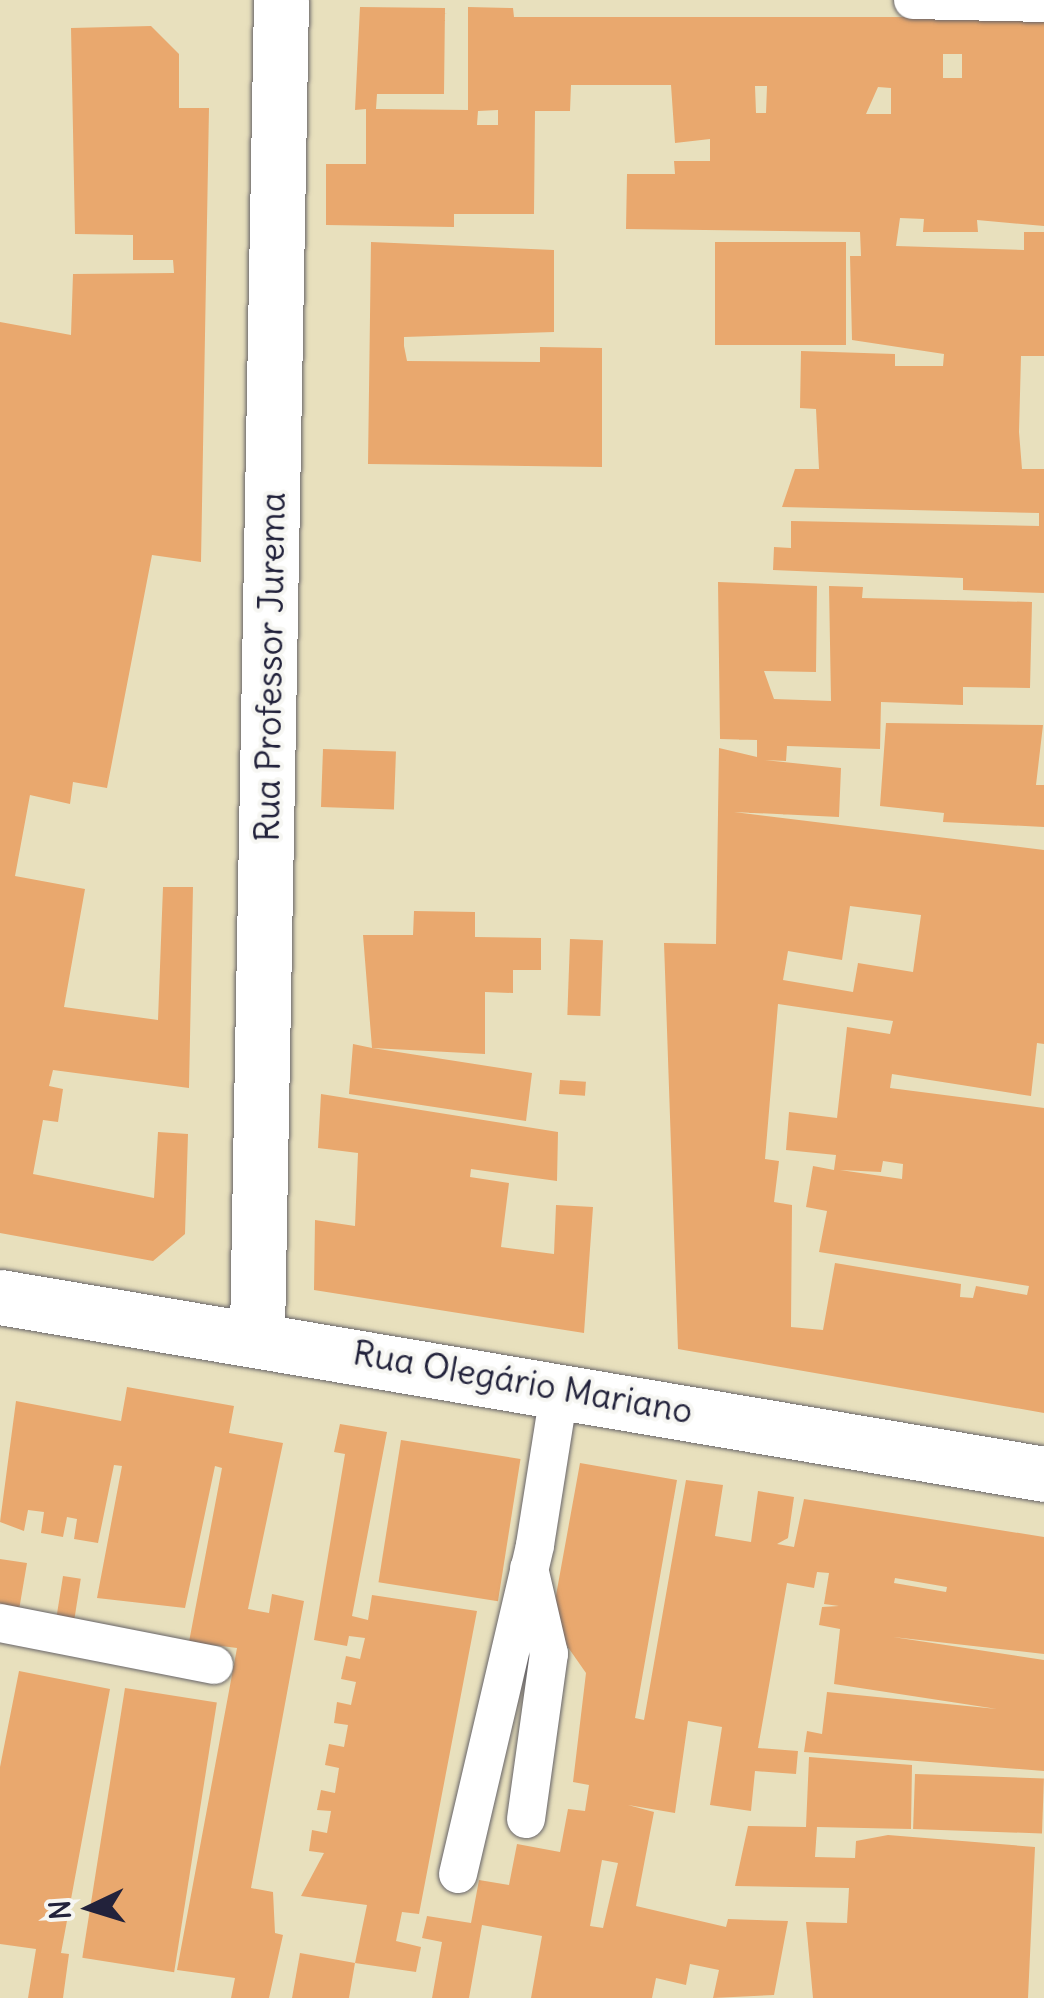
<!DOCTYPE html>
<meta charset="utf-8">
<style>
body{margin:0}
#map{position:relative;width:1044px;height:1998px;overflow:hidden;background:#e8e0bd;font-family:Delius,sans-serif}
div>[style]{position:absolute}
.building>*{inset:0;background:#e9a86e;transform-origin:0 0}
.roads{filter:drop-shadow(0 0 2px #676468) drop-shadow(0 0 2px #676468)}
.lane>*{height:38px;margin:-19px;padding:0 19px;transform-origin:19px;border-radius:19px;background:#fff}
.street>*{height:55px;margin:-27.5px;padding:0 27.5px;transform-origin:27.5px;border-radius:27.5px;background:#fff}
span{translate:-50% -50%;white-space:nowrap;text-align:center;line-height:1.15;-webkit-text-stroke:8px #f6f6f2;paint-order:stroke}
.street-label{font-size:35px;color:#22223b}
.north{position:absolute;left:40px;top:1858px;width:100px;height:100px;-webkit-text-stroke:8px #f6f6f2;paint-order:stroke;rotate:266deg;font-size:28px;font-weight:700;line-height:40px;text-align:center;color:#22223b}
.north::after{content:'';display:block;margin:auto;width:35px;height:45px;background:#22223b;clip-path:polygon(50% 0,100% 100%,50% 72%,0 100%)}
</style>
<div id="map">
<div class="building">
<div style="clip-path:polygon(evenodd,360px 7px,445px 8px,444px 94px,377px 94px,376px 109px,468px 110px,468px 7px,513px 8px,514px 17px,1044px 17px,1044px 226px,977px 220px,978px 232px,923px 232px,924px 219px,900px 218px,896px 246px,1024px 250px,1024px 232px,1044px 232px,1044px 356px,1021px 356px,1019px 432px,1022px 469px,1044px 469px,1044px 593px,963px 590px,963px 578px,773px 570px,774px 547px,791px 548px,791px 521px,1039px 526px,1039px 513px,782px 507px,795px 469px,819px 469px,816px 409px,800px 408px,801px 351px,895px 354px,895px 366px,943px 366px,944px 354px,852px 340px,850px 256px,861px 256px,860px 232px,626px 229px,627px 174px,675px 174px,674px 161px,710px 161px,710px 139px,675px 143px,671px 85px,571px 85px,570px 111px,535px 111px,534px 214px,454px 214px,454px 227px,326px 225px,326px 164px,366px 164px,366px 109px,355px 110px,360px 7px,943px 54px,962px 54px,962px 78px,943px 78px,943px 54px,360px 7px,755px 86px,767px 86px,766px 113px,756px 113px,755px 86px,360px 7px,878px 87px,891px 88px,891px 114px,866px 114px,878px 87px,360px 7px,498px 110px,498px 125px,477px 125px,478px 111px,498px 110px)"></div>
<div style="clip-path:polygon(151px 26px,179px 54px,179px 108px,209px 108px,201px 562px,152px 555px,107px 788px,73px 782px,70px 804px,30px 795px,15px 876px,85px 889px,64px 1007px,158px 1020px,163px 887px,193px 887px,189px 1088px,53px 1070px,49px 1086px,63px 1089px,58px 1122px,43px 1120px,33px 1174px,154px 1198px,158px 1132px,188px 1134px,185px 1234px,153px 1261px,0 1233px,0 322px,71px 335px,73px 274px,174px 273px,173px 260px,133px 260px,133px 235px,75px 234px,71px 28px)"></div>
<div style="clip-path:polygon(371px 242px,554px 250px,554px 332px,404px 337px,404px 346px,407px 361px,540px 362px,540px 347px,602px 348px,602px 467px,368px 464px)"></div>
<div style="left:715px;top:242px;width:131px;height:103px"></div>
<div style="clip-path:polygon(evenodd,718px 582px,817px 586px,816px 672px,764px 671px,774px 699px,831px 701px,829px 586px,863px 587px,862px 598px,1032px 602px,1030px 688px,963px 687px,963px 705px,881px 702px,880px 749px,787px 746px,786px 761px,764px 760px,841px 768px,839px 817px,734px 812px,1044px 850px,1044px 1044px,1037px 1043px,1031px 1096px,892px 1074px,890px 1088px,1044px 1108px,1044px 1413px,678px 1349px,664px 943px,716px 944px,719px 748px,757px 757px,757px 740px,720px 739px,718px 582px,850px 906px,921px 915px,913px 972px,858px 963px,853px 992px,783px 980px,788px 951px,842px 960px,850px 906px,718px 582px,778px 1004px,893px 1021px,890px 1034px,847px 1027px,837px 1118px,789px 1112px,786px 1150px,836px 1155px,834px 1170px,813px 1166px,806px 1207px,827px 1211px,819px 1252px,1029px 1286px,1027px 1295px,976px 1286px,973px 1298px,960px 1297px,961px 1284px,835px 1263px,823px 1330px,791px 1327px,792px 1205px,774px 1202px,779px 1161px,765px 1159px,778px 1004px,718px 582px,883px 1161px,903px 1164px,902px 1179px,840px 1170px,881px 1172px,883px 1161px)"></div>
<div style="clip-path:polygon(886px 723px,1043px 725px,1036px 785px,1044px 785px,1044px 827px,943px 822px,944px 813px,880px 806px)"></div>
<div style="left:323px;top:749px;width:73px;height:58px;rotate:2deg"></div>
<div style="clip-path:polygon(414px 911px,475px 912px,475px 937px,541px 938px,541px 970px,513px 970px,513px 993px,485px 992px,485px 1054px,372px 1048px,532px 1073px,526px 1121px,349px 1094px,353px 1044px,372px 1048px,363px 935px,413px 935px)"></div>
<div style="left:570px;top:939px;width:33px;height:76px;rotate:2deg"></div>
<div style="left:560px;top:1080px;width:26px;height:14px;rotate:4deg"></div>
<div style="clip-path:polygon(321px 1094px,558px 1132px,557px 1181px,471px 1169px,470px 1177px,509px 1183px,501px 1247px,554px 1254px,556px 1205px,593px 1207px,584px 1333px,314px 1290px,315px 1220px,355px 1226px,358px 1153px,318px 1148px)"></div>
<div style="clip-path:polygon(127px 1387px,234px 1406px,229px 1433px,283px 1443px,248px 1609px,269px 1613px,272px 1594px,304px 1601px,251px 1888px,273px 1892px,275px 1933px,283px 1935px,269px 1998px,231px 1998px,235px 1978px,177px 1970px,237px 1648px,189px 1642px,222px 1468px,215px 1466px,185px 1608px,97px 1598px,122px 1466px,114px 1465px,98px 1543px,74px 1539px,77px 1519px,67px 1517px,63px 1537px,41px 1533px,44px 1512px,28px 1510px,24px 1531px,0 1522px,16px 1401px,121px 1421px)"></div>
<div style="clip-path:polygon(340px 1424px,387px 1432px,352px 1616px,368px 1620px,372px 1595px,477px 1611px,419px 1914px,402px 1912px,396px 1941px,421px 1947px,416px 1972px,355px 1963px,367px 1905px,301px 1896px,324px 1853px,309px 1851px,312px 1830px,327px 1833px,331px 1811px,317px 1810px,321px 1790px,335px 1793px,339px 1768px,325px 1765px,329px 1744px,344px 1747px,348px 1725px,334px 1723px,337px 1702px,351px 1705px,356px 1682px,341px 1679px,346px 1656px,360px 1659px,365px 1638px,349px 1636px,347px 1646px,314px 1640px,345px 1454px,334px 1452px)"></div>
<div style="left:401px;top:1440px;width:121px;height:144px;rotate:9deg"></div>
<div style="clip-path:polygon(evenodd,580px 1463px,677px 1480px,635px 1718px,644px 1720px,686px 1480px,723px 1485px,715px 1536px,751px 1542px,758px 1491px,794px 1497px,788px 1538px,777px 1544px,794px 1547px,804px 1499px,1044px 1537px,1044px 1654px,893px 1637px,1044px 1660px,1044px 1771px,804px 1752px,807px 1731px,822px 1734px,827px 1692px,997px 1709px,834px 1684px,840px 1629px,819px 1625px,822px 1607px,839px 1606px,824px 1604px,829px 1573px,817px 1572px,814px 1588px,787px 1583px,758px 1748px,798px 1751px,796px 1774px,755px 1771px,751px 1811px,710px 1805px,722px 1727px,688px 1721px,675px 1813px,628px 1805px,654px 1812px,636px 1906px,726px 1927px,728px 1919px,788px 1921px,774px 1995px,713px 1998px,719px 1970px,690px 1964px,686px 1985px,656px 1978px,652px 1998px,531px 1998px,542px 1936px,482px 1925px,469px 1998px,432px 1998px,442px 1942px,422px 1938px,427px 1916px,471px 1923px,479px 1880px,509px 1885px,517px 1844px,560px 1852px,568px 1809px,585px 1811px,589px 1785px,573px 1782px,586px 1673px,551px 1623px,580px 1463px,895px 1578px,947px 1587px,946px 1592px,894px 1583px,895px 1578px,580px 1463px,602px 1860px,618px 1863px,603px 1928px,590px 1926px,602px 1860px)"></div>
<div style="clip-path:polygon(0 1559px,27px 1563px,19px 1610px,0 1608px)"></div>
<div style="left:63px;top:1576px;width:18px;height:43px;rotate:9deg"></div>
<div style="clip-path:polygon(19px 1671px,110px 1689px,61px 1953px,69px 1954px,63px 1998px,28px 1998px,36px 1949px,0 1944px,0 1767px)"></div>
<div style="left:125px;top:1688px;width:93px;height:273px;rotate:9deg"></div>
<div style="clip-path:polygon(809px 1757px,912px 1765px,911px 1829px,817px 1827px,815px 1857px,855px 1858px,856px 1841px,888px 1835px,1035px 1847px,1028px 1998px,813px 1998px,806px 1922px,847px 1923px,849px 1888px,735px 1886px,748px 1826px,806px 1827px)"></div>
<div style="left:915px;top:1774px;width:129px;height:55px;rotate:2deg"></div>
<div style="clip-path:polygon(300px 1953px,355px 1963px,349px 1998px,292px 1998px)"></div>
</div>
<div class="roads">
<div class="lane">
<div style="left:913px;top:0;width:131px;rotate:1.3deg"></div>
<div style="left:0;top:1623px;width:218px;rotate:11.1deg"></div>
<div style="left:526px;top:1819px;width:167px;rotate:-82.1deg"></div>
<div style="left:549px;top:1654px;width:88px;rotate:-103.1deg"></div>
<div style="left:458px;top:1874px;width:338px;rotate:-76.8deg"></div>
<div style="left:535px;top:1545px;width:159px;rotate:-81deg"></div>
</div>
<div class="street">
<div style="left:0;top:1297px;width:1059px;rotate:9.62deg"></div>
<div style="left:257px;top:1334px;width:1334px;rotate:-88.97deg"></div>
</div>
</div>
<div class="street-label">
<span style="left:269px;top:667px;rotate:-89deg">Rua Professor Jurema</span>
<span style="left:523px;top:1381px;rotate:10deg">Rua Olegário Mariano</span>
</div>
<div class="north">N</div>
</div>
